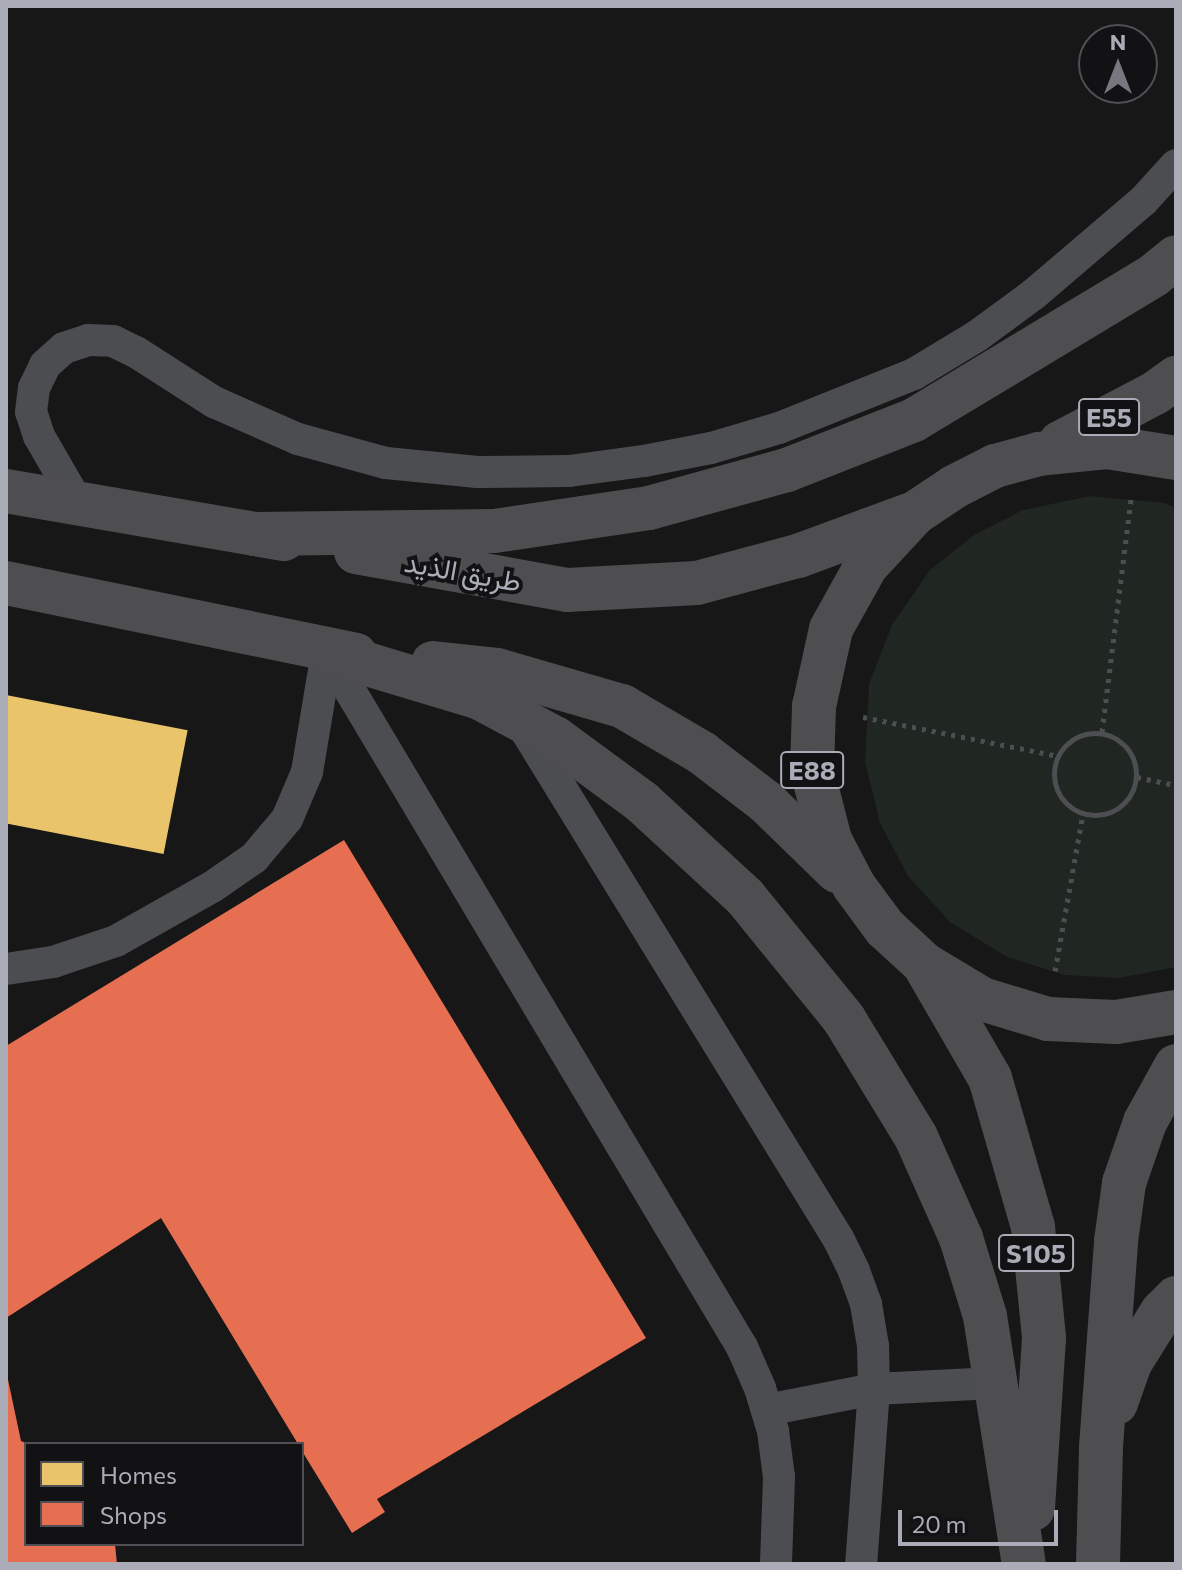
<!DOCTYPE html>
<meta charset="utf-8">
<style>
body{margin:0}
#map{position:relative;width:1182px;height:1570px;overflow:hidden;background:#171717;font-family:Commissioner,Vazirmatn,sans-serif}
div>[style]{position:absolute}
.green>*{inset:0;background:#202621}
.homes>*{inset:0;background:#e9c46a;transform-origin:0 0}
.shops>*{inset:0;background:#e76f51}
.path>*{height:5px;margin-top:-2.5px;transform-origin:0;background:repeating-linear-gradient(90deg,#4d4e51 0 4px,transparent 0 10px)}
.path>.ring{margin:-2.5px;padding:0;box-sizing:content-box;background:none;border:5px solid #4d4e51;border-radius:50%}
.lane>*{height:32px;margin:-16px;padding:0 16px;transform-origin:16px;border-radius:16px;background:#4c4d50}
.highway>*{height:44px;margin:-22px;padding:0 22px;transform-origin:22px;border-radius:22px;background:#4e4e51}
span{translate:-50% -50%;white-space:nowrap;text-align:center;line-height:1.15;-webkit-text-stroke:8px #121113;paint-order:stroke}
.shield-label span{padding:2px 6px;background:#121113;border:2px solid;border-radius:6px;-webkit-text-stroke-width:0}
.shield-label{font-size:26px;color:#aaacb7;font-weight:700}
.street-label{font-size:28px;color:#aaacb7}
.frame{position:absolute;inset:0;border:8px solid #aaacb7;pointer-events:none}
.legend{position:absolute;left:24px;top:1442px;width:280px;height:104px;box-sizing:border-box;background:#121113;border:2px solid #4f4f55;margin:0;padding:10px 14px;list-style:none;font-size:24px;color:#aaacb7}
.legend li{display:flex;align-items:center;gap:16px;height:40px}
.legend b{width:40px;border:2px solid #4f4f55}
.north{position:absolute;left:1078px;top:24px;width:80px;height:80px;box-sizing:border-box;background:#121113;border:2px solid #4f4f55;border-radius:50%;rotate:0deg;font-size:22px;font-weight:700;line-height:32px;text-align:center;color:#aaacb7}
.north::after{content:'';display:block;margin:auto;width:28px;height:36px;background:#77787f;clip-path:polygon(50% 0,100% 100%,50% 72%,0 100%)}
.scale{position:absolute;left:898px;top:1510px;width:160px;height:36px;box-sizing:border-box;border:4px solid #aaacb7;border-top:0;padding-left:10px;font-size:24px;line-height:28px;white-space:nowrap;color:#aaacb7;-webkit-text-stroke:6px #121113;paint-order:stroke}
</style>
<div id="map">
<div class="green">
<div style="clip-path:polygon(1090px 496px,1164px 503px,1176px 508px,1176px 967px,1119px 978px,1065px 975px,1007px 957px,950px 922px,908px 876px,880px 823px,865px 762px,869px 684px,892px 625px,930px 570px,974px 535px,1023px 510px)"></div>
</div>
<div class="homes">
<div style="left:6px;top:695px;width:185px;height:126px;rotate:11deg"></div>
</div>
<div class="shops">
<div style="clip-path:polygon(344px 840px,646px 1338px,377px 1499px,385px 1512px,352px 1533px,302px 1451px,302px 1444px,298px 1444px,161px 1218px,6px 1318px,6px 1046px)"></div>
<div style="clip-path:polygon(7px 1375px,21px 1441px,26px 1443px,26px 1544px,115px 1544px,117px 1564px,6px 1564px)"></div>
</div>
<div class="path">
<div style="left:863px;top:717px;width:199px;rotate:11.3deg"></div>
<div style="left:1102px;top:732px;width:235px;rotate:-82.9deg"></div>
<div class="ring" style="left:1054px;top:733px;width:77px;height:77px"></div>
<div style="left:1137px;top:777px;width:40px;rotate:12deg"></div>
<div style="left:1055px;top:971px;width:159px;rotate:-79.9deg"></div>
</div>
<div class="lane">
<div style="left:77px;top:502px;width:76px;rotate:-119.9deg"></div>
<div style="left:39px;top:436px;width:25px;rotate:-108deg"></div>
<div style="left:31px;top:412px;width:24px;rotate:-83deg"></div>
<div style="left:34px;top:388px;width:25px;rotate:-64deg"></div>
<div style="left:45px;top:365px;width:25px;rotate:-42deg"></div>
<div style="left:64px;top:348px;width:25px;rotate:-18deg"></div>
<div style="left:88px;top:340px;width:25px;rotate:2deg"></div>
<div style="left:113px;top:341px;width:25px;rotate:26deg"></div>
<div style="left:136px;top:352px;width:93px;rotate:32.7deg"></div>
<div style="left:214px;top:402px;width:92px;rotate:23.8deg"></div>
<div style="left:298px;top:439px;width:91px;rotate:15.3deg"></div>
<div style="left:386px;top:463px;width:92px;rotate:5.6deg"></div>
<div style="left:478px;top:472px;width:91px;rotate:-0.6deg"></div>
<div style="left:569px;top:471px;width:76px;rotate:-7.6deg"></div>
<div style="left:644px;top:461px;width:68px;rotate:-11deg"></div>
<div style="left:711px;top:448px;width:71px;rotate:-16.4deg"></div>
<div style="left:779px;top:428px;width:145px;rotate:-21.8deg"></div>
<div style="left:914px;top:374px;width:74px;rotate:-31.1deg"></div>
<div style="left:977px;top:336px;width:71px;rotate:-36.4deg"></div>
<div style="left:1034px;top:294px;width:143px;rotate:-40.5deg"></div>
<div style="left:1143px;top:201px;width:49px;rotate:-47.5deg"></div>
<div style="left:327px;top:652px;width:809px;rotate:59.16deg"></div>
<div style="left:742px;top:1347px;width:45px;rotate:66.3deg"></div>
<div style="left:760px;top:1388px;width:45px;rotate:73.2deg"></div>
<div style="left:773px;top:1431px;width:46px;rotate:82.6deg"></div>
<div style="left:779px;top:1477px;width:87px;rotate:92deg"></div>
<div style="left:518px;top:718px;width:613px;rotate:58.41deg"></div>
<div style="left:839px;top:1240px;width:34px;rotate:64deg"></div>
<div style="left:854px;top:1271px;width:35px;rotate:70deg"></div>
<div style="left:866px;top:1304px;width:43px;rotate:80.5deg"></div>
<div style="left:873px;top:1346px;width:43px;rotate:88.7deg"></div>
<div style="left:874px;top:1389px;width:175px;rotate:94.2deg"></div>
<div style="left:6px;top:969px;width:48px;rotate:-8.5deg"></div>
<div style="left:53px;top:962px;width:66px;rotate:-18.4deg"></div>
<div style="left:116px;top:941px;width:110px;rotate:-29.4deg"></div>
<div style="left:212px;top:887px;width:51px;rotate:-34.6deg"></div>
<div style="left:254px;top:858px;width:51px;rotate:-49.8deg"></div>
<div style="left:287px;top:819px;width:51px;rotate:-66.9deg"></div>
<div style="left:307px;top:772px;width:122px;rotate:-80.5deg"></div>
<div style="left:767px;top:1410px;width:109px;rotate:-11.1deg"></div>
<div style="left:874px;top:1389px;width:121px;rotate:-2.8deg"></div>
</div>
<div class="highway">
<div style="left:1060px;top:443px;width:107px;rotate:-27.8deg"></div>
<div style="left:1155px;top:393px;width:26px;rotate:-36deg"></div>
<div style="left:1176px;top:458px;width:70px;rotate:-170.9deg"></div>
<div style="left:1107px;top:447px;width:68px;rotate:174.1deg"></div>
<div style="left:1039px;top:454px;width:46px;rotate:164.7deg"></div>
<div style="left:995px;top:466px;width:46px;rotate:152.9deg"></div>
<div style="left:954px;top:487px;width:47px;rotate:146.3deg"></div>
<div style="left:915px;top:513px;width:72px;rotate:132.8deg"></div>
<div style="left:866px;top:566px;width:72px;rotate:119.1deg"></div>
<div style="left:831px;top:629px;width:79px;rotate:102.4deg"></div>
<div style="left:814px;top:706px;width:64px;rotate:91.8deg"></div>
<div style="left:812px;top:770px;width:72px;rotate:75.6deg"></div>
<div style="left:830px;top:840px;width:52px;rotate:62.4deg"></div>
<div style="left:854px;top:886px;width:52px;rotate:53.6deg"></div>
<div style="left:885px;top:928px;width:53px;rotate:42.7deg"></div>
<div style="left:924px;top:964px;width:68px;rotate:31.1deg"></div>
<div style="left:982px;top:999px;width:69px;rotate:16.9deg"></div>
<div style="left:1048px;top:1019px;width:68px;rotate:2.5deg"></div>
<div style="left:1116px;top:1022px;width:61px;rotate:-9.5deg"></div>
<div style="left:6px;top:491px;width:282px;rotate:9.8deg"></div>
<div style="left:255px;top:534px;width:239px;rotate:-0.7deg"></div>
<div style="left:494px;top:531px;width:157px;rotate:-8.4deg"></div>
<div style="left:649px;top:508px;width:143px;rotate:-15.4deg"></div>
<div style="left:787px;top:470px;width:136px;rotate:-21.5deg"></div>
<div style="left:914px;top:420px;width:280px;rotate:-31.1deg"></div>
<div style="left:1154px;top:275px;width:28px;rotate:-39deg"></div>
<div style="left:356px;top:552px;width:214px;rotate:10.2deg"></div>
<div style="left:567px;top:590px;width:130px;rotate:-3.1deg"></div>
<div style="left:697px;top:583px;width:105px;rotate:-15deg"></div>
<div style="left:798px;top:556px;width:118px;rotate:-20.3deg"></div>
<div style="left:6px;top:583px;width:357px;rotate:11.6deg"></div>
<div style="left:327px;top:652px;width:160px;rotate:16.7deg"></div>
<div style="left:480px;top:698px;width:85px;rotate:28.1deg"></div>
<div style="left:555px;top:738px;width:108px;rotate:36.3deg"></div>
<div style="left:642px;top:802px;width:140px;rotate:42.7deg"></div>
<div style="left:745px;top:897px;width:157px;rotate:50.9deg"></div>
<div style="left:844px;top:1019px;width:138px;rotate:58.6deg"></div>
<div style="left:916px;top:1137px;width:111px;rotate:66deg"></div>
<div style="left:961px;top:1238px;width:82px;rotate:72.9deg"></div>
<div style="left:985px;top:1316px;width:251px;rotate:81.1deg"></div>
<div style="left:433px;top:663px;width:64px;rotate:6.2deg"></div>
<div style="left:497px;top:670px;width:130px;rotate:16.1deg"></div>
<div style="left:622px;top:706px;width:93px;rotate:30.4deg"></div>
<div style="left:702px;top:753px;width:81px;rotate:37.4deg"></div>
<div style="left:766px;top:802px;width:99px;rotate:44.2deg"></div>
<div style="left:925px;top:966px;width:129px;rotate:59.9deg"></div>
<div style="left:990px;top:1078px;width:155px;rotate:73.9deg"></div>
<div style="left:1033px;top:1227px;width:112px;rotate:84.3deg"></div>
<div style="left:1044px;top:1338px;width:171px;rotate:93.7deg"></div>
<div style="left:1116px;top:1403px;width:42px;rotate:-70.7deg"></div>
<div style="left:1130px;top:1363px;width:60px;rotate:-57.9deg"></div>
<div style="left:1162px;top:1312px;width:20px;rotate:-45deg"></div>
<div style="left:1098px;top:1564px;width:117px;rotate:-88.5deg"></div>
<div style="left:1101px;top:1447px;width:207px;rotate:-85.8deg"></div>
<div style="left:1116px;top:1241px;width:59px;rotate:-82.1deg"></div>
<div style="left:1124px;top:1183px;width:65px;rotate:-71deg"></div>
<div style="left:1145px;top:1122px;width:64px;rotate:-61deg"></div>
</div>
<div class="shield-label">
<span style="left:1109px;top:417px">E55</span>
<span style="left:812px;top:770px">E88</span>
<span style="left:1036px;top:1253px">S105</span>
</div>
<div class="street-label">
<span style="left:463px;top:571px;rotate:10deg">طريق الذيد</span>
</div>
<div class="frame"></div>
<ul class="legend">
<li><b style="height:22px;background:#e9c46a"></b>Homes</li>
<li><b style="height:22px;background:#e76f51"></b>Shops</li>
</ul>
<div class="north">N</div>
<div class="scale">20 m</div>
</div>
